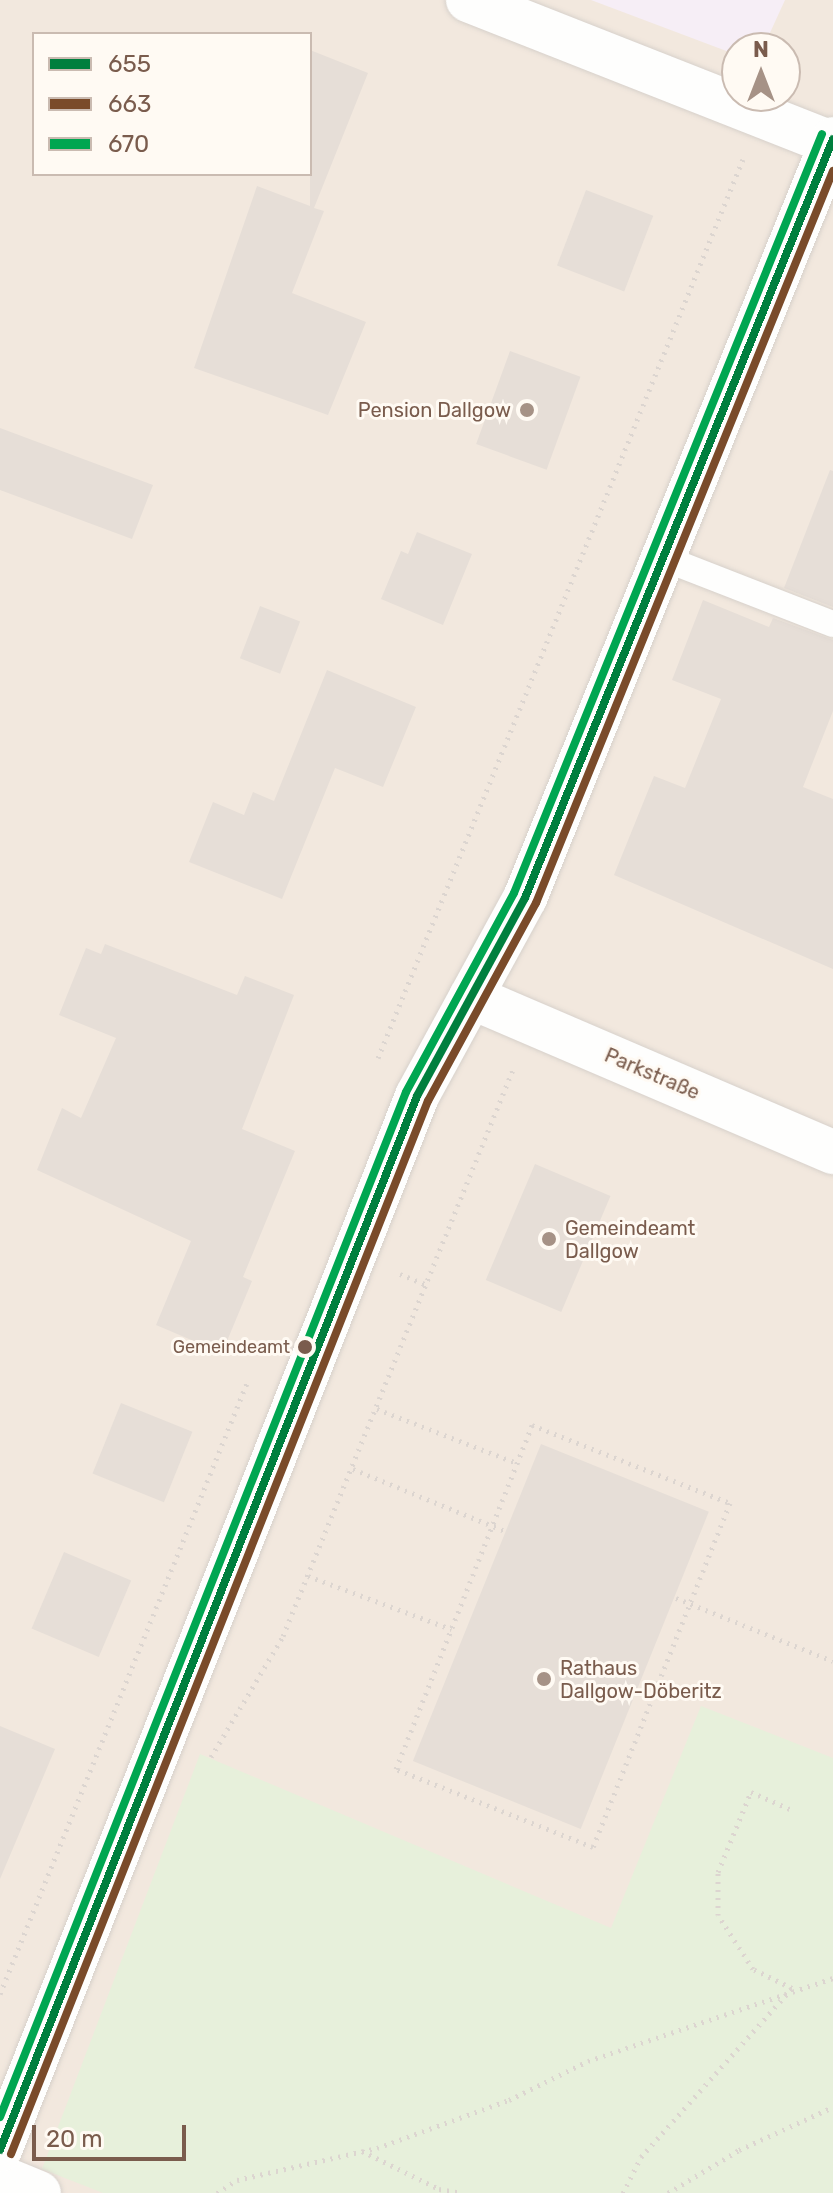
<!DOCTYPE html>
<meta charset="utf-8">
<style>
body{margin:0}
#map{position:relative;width:833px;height:2193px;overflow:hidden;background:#f9f5f0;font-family:Rubik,sans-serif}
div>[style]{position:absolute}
.residential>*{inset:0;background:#f2e8de}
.education>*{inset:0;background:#f6eef6}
.green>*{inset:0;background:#e7f0db}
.building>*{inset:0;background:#e6ded7;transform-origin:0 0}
.path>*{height:5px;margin-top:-2.5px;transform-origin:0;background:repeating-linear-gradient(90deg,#dcd5d0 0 2px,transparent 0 8px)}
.roads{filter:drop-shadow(0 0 2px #d7d1cb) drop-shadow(0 0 2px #d7d1cb)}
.service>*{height:26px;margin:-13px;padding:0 13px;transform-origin:13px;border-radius:13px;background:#fefefd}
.minor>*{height:44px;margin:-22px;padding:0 22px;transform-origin:22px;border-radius:22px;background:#fefefd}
.tertiary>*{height:44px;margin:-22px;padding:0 22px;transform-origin:22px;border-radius:22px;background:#fefefd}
.bus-1>*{height:8px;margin:-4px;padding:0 4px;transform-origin:4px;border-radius:4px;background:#007f3e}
.bus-2>*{height:8px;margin:-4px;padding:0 4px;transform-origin:4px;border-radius:4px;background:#7a4b2a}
.bus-3>*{height:8px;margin:-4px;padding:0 4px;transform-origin:4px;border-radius:4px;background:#00a651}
.dots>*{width:22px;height:22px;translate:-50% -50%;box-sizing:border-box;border:4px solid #fffaf3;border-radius:50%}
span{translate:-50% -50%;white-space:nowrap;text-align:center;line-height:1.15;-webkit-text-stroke:6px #fffaf3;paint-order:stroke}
.bus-label{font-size:18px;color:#7a5c4d}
.right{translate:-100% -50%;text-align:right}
.poi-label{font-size:20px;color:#7a5c4d}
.left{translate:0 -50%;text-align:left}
.street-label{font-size:20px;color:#7a5c4d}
.legend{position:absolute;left:32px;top:32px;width:280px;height:144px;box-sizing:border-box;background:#fffaf3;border:2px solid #cabbb1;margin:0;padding:10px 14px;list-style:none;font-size:24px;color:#7a5c4d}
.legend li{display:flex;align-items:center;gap:16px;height:40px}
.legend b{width:40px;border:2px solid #cabbb1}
.north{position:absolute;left:721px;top:32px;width:80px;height:80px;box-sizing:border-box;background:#fffaf3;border:2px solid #cabbb1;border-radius:50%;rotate:0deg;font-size:22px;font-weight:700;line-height:32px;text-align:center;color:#7a5c4d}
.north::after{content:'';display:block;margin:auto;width:28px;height:36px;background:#a69286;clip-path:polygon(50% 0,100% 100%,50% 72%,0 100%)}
.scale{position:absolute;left:32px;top:2125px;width:154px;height:36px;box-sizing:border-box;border:4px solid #7a5c4d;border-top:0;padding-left:10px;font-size:24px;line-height:28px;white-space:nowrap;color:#7a5c4d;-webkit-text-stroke:6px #fffaf3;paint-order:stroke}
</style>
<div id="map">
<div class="residential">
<div style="clip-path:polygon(evenodd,0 0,833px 0,833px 2193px,0 2193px,0 0,34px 34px,310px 34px,310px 174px,34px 174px,34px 34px,0 0,737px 48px,785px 48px,785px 96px,737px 96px,737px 48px)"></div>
</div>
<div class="education">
<div style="clip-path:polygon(591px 0,785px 0,763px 48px,737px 48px,737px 55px)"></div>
</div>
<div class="green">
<div style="clip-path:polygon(701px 1706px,833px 1758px,833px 2193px,103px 2193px,42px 2169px,200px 1754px,611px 1928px)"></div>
</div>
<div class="building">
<div style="clip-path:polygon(310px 50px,368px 73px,314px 208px,324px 211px,292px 293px,366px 322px,328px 415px,194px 368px,257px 186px,310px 206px)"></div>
<div style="left:586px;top:190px;width:72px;height:81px;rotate:21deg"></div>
<div style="left:510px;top:351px;width:75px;height:99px;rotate:20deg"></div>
<div style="clip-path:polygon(0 428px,153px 485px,132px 539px,0 490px)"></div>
<div style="clip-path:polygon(830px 470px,833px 471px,833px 607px,784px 588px)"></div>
<div style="clip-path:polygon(417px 532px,472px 554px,443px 625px,381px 599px,401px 551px,408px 554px)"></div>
<div style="clip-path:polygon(703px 600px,769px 627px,773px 618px,833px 640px,833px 711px,803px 787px,833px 799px,833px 969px,614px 875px,654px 776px,685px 788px,721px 699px,672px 680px)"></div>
<div style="left:260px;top:606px;width:43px;height:56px;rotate:21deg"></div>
<div style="clip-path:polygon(327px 670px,416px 707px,383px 787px,335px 768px,282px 899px,189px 862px,213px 802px,244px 815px,253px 792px,274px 801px)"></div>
<div style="clip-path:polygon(105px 944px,237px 995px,245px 976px,294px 995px,242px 1129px,295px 1151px,243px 1277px,252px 1281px,222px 1353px,156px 1325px,191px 1241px,37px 1170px,62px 1108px,81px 1118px,116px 1038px,59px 1015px,86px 948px,101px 954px)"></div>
<div style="left:535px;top:1164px;width:82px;height:126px;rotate:23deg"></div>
<div style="left:121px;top:1403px;width:77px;height:76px;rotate:22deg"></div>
<div style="left:541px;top:1444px;width:181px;height:342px;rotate:22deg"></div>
<div style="left:64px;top:1552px;width:73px;height:83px;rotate:23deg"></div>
<div style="clip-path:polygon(0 1726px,55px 1749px,0 1879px)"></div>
</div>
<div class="path">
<div style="left:378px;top:1058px;width:970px;rotate:-67.9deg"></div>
<div style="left:400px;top:1274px;width:29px;rotate:22deg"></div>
<div style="left:377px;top:1409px;width:150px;rotate:21.1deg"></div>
<div style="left:532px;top:1425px;width:213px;rotate:21.5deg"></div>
<div style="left:730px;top:1503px;width:370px;rotate:111.7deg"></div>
<div style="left:593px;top:1847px;width:212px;rotate:-158.4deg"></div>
<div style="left:396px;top:1769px;width:370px;rotate:-68.4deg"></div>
<div style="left:353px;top:1469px;width:164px;rotate:22.2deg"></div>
<div style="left:308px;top:1576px;width:153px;rotate:20.3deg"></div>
<div style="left:676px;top:1598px;width:169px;rotate:21.9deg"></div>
<div style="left:211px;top:1757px;width:141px;rotate:-59.2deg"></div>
<div style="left:283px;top:1636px;width:614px;rotate:-67.9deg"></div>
<div style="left:0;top:1994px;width:659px;rotate:-67.99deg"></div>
<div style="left:362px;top:2151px;width:86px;rotate:26.3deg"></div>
<div style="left:439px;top:2189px;width:23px;rotate:10deg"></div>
<div style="left:217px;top:2193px;width:24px;rotate:-33deg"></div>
<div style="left:237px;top:2180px;width:144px;rotate:-12.9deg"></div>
<div style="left:377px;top:2148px;width:140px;rotate:-20deg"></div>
<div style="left:509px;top:2100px;width:88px;rotate:-26.3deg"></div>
<div style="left:588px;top:2061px;width:259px;rotate:-18.7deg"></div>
<div style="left:623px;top:2193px;width:40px;rotate:-63.4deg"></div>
<div style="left:641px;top:2157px;width:227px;rotate:-48.2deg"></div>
<div style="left:792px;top:1988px;width:43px;rotate:-154deg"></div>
<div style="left:753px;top:1969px;width:64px;rotate:-122.9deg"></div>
<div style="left:718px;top:1915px;width:43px;rotate:-90deg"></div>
<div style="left:718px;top:1872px;width:87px;rotate:-67.6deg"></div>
<div style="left:751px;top:1792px;width:43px;rotate:23.6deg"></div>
<div style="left:668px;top:2193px;width:83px;rotate:-31.2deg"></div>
<div style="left:739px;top:2150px;width:103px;rotate:-24.6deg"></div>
</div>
<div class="roads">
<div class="service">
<div style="left:666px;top:559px;width:179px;rotate:21.3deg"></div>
</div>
<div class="minor">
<div style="left:468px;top:0;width:390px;rotate:21.5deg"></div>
<div style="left:471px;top:997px;width:394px;rotate:23.2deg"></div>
<div style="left:0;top:2177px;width:42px;rotate:22.3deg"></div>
</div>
<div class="tertiary">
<div style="left:0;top:2150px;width:1133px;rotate:-68.41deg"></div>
<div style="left:417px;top:1096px;width:226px;rotate:-61.4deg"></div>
<div style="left:525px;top:898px;width:819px;rotate:-67.91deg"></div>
</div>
</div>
<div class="bus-1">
<div style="left:0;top:2150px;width:1133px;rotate:-68.41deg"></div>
<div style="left:417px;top:1096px;width:226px;rotate:-61.4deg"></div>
<div style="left:525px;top:898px;width:819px;rotate:-67.91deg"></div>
</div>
<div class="bus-2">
<div style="left:11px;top:2154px;width:1133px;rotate:-68.4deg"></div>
<div style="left:428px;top:1101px;width:226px;rotate:-61.4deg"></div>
<div style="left:536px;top:903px;width:790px;rotate:-67.92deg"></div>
</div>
<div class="bus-3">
<div style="left:0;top:2117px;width:1102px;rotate:-68.39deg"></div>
<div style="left:406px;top:1092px;width:226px;rotate:-61.5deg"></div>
<div style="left:514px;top:893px;width:819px;rotate:-67.91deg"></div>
</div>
<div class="dots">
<div style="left:527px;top:410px;background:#a69286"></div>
<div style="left:549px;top:1239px;background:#a69286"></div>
<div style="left:305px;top:1347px;background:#7a5c4d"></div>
<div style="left:544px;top:1679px;background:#a69286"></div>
</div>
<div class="bus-label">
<span class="right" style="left:290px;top:1347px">Gemeindeamt</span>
</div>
<div class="poi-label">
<span class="right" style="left:511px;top:410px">Pension Dallgow</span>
<span class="left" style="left:565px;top:1240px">Gemeindeamt<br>Dallgow</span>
<span class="left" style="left:560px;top:1680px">Rathaus<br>Dallgow-Döberitz</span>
</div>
<div class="street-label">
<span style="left:652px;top:1074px;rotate:23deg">Parkstraße</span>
</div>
<ul class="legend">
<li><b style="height:10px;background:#007f3e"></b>655</li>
<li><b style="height:10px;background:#7a4b2a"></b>663</li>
<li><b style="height:10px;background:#00a651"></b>670</li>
</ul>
<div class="north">N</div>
<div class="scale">20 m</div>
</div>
